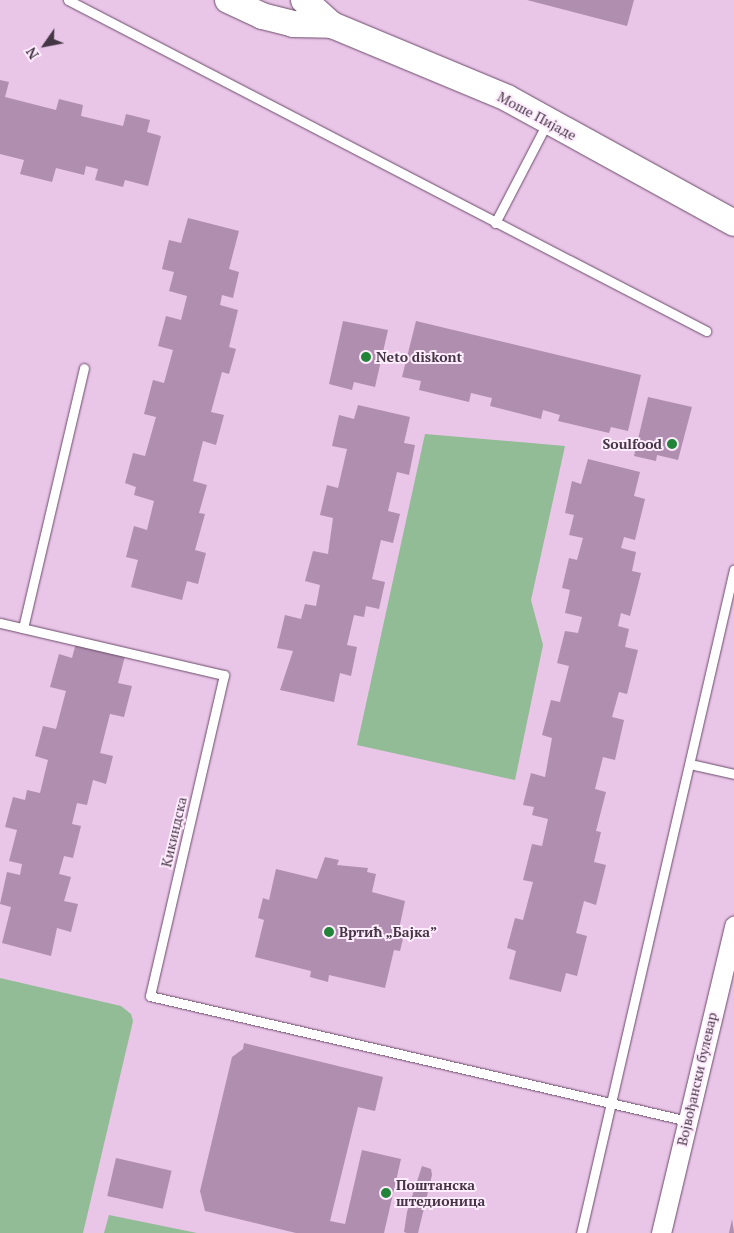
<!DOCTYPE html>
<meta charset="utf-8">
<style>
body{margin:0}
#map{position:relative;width:734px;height:1233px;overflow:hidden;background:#e9c5e8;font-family:"PT Serif",serif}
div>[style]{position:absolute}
.green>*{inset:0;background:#91bc95}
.building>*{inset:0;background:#b08eaf;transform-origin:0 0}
.roads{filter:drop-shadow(0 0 1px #6a4b69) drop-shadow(0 0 1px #6a4b69)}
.lane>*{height:9px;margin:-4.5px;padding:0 4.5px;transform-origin:4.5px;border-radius:4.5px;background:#fff}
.street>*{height:19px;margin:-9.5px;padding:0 9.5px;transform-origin:9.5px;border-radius:9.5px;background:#fff}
.secondary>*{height:26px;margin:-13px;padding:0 13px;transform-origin:13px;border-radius:13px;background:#fff}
.dots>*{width:14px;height:14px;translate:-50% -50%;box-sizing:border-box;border:2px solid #ffecfe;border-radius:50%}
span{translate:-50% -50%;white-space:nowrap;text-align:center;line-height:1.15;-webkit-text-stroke:4px #ffecfe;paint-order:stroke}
.street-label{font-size:14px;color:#443644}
.poi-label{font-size:14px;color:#443644;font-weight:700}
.left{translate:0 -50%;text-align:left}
.right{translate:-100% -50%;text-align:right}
.north{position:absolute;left:20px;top:20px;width:50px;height:50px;-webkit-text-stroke:4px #ffecfe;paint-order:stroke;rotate:237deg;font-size:14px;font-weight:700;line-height:20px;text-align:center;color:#443644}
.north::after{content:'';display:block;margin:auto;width:18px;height:22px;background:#443644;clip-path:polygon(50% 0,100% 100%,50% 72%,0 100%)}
</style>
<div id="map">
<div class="green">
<div style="clip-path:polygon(425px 434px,565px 446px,531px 600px,543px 645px,515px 780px,357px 745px)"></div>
<div style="clip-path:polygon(0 978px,121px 1006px,131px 1014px,133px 1021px,83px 1233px,0 1233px)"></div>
<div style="clip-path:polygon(109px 1215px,197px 1233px,104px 1233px)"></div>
</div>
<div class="building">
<div style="clip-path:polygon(527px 0,634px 0,627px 26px)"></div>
<div style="clip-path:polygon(0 80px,9px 82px,5px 97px,56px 110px,59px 99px,83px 105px,81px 116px,123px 126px,126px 114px,150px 120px,147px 132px,161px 136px,148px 186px,125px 180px,123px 187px,95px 180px,98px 169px,86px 166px,84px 175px,56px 168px,52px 182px,20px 174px,24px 160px,0 154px)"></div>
<div style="clip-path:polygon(188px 218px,239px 231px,229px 269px,239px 272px,233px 298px,222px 295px,220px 305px,238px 310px,229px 347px,236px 349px,229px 374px,222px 372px,211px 412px,224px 415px,216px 445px,203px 441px,193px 481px,207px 485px,199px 513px,205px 514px,195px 550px,206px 553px,198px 584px,187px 581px,182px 600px,131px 587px,138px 560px,126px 557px,134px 526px,147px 530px,154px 501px,134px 495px,136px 487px,125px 483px,133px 453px,145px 456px,156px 417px,144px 414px,153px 380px,164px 383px,173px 350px,158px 346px,166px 316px,181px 320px,187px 296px,169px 291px,174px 272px,162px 269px,169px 240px,181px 243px)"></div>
<div style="clip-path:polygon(343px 321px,388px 330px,375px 387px,354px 382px,352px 390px,329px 384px)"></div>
<div style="clip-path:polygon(416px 321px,641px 375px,628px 431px,611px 427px,609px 433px,558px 421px,560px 415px,543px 410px,541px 419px,490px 406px,492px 398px,471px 393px,469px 402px,419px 390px,421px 381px,402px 377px)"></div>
<div style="clip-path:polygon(648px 397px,692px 407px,678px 460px,657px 455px,656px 461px,634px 456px)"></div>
<div style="clip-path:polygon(358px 405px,410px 417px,404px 443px,415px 445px,409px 475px,397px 472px,388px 511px,400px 514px,393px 543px,381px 540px,372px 579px,385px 582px,379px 609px,366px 606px,364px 617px,354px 615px,347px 645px,357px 647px,351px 676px,340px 673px,334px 702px,280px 690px,293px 651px,277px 648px,285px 615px,301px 619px,305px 604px,316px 606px,320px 585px,305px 581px,313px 551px,328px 554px,333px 518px,320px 515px,327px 485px,338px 488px,347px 449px,332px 446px,339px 415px,354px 419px)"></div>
<div style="clip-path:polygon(588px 459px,640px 472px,634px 496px,645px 499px,635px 540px,624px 537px,621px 548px,636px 552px,632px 571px,641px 573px,630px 616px,621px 613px,618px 626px,629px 629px,625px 647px,638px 650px,627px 694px,619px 692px,612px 717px,624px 720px,615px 760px,603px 757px,595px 789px,606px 792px,596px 831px,601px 832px,594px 862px,606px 865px,596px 905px,584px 901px,576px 933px,587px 936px,577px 976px,566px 973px,561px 992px,509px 979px,516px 951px,507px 948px,515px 918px,523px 920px,533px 882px,523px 880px,532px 844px,542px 846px,548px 819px,532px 815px,534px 807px,523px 805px,531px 773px,545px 777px,552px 738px,542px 735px,551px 700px,560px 702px,569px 666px,557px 663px,565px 631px,578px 633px,582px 617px,565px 613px,570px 590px,562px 588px,569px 558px,577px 560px,583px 538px,569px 535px,574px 515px,565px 513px,572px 481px,581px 484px)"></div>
<div style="clip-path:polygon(76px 643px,125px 656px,118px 683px,132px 686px,124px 717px,110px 714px,100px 753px,113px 756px,106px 784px,93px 780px,87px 805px,77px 803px,72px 824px,81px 826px,73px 858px,64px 856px,59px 874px,71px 877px,64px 901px,78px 904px,71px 932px,57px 928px,51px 956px,2px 943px,11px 907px,0 904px,7px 872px,20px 875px,22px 864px,9px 861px,17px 830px,5px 827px,13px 797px,25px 800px,27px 790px,40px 793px,48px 760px,35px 756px,43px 726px,56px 729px,66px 691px,50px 687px,59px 654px,72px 658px)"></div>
<div style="clip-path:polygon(325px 857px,339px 860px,337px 865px,368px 868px,367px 872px,376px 874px,372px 892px,405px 901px,399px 929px,405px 930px,400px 951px,394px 950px,385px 988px,329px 975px,328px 982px,310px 977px,311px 971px,255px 957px,264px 920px,258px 918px,263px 898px,269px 900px,276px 869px,317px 879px)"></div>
<div style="clip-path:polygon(244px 1043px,383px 1077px,375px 1111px,358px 1107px,330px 1221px,345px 1224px,362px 1150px,401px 1159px,384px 1233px,296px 1233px,205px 1211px,200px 1191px,232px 1057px,243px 1049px)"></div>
<div style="left:116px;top:1158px;width:57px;height:39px;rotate:13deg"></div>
<div style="clip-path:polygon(422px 1166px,431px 1169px,432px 1175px,418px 1233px,407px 1233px,404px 1232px,407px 1212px)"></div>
<div style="clip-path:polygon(732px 1219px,734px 1233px,729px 1233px)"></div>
</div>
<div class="roads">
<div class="lane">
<div style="left:68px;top:0;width:719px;rotate:27.42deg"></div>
<div style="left:495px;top:223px;width:113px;rotate:-62.5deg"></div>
<div style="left:0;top:623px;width:230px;rotate:13.1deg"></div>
<div style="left:224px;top:675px;width:329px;rotate:103deg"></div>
<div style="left:150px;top:996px;width:552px;rotate:13.08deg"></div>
<div style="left:23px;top:628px;width:267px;rotate:-76.8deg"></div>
<div style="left:690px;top:764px;width:45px;rotate:12.8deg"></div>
<div style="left:581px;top:1233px;width:681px;rotate:-77.02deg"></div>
</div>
<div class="street">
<div style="left:661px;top:1233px;width:316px;rotate:-76.6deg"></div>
</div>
<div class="secondary">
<div style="left:228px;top:0;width:38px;rotate:25deg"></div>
<div style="left:262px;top:16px;width:32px;rotate:14deg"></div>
<div style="left:293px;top:24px;width:39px;rotate:1deg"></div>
<div style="left:304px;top:0;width:38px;rotate:42deg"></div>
<div style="left:332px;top:25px;width:190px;rotate:22.6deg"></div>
<div style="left:507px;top:98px;width:259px;rotate:28.8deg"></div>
</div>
</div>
<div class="dots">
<div style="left:366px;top:357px;background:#228438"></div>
<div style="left:672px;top:444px;background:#228438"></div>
<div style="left:329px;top:932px;background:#228438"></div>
<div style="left:386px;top:1193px;background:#228438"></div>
</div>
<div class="street-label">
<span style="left:537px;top:116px;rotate:28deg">Моше Пијаде</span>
<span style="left:174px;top:832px;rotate:-77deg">Кикиндска</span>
<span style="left:697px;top:1079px;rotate:-77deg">Војвођански булевар</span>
</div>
<div class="poi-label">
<span class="left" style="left:376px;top:357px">Neto diskont</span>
<span class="right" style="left:662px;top:444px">Soulfood</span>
<span class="left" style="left:339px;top:932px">Вртић „Бајка”</span>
<span class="left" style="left:396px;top:1193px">Поштанска<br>штедионица</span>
</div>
<div class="north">N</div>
</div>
